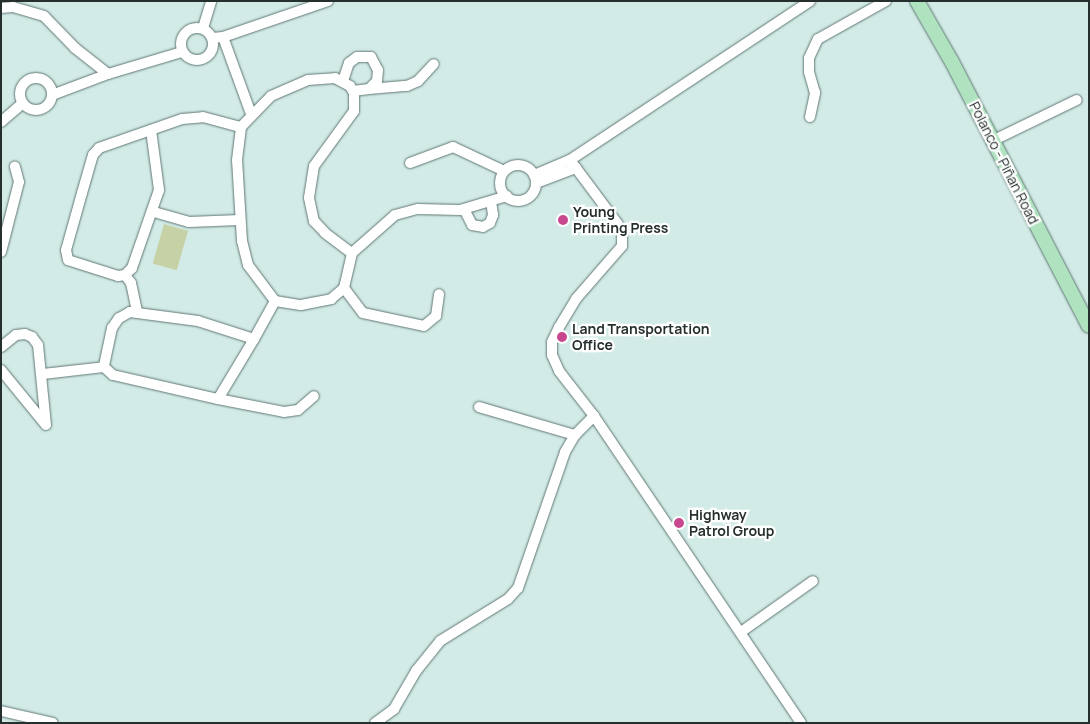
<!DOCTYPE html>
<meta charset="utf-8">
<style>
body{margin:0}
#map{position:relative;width:1090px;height:724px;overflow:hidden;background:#d2ebe7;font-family:Manrope,sans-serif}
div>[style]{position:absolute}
.green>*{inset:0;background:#c6d1a6;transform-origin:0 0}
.roads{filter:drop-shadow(0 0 1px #607773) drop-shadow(0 0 1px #607773)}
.minor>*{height:10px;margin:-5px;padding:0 5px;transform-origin:5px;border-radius:5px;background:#fff}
.minor>.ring{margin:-5px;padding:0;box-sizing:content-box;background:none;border:10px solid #fff;border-radius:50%}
.major>*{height:14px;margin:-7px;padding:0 7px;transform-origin:7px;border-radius:7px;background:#afe3bf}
.dots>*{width:14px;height:14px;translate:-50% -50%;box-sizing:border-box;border:2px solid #fff;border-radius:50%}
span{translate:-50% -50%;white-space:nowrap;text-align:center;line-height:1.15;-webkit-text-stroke:4.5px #fff;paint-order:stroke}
.street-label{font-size:14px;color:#252f2d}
.poi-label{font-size:14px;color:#252f2d;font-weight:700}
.left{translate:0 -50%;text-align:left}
.frame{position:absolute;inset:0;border:2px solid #252f2d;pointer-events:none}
</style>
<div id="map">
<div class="green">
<div style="left:164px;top:224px;width:25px;height:41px;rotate:16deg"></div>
</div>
<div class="roads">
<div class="minor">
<div style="left:1px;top:8px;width:12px;rotate:-5deg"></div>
<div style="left:13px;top:7px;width:32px;rotate:16deg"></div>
<div style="left:44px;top:16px;width:45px;rotate:45.9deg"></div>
<div style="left:75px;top:48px;width:42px;rotate:38.2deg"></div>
<div class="ring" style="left:181px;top:28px;width:22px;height:22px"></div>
<div style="left:203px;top:28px;width:28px;rotate:-73deg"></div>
<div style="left:223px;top:37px;width:82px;rotate:70deg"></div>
<div style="left:212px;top:38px;width:11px;rotate:-5deg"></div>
<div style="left:223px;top:37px;width:111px;rotate:-18.9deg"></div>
<div class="ring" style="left:20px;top:78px;width:22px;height:22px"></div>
<div style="left:343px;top:81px;width:19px;rotate:-72deg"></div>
<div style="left:349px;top:63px;width:10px;rotate:-37deg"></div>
<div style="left:357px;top:57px;width:14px"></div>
<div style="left:371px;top:57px;width:15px;rotate:62deg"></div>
<div style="left:378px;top:70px;width:11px;rotate:95deg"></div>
<div style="left:377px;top:81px;width:11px;rotate:135deg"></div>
<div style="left:369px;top:89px;width:16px;rotate:173deg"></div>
<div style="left:369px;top:89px;width:38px;rotate:-5deg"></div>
<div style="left:407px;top:86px;width:12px;rotate:-24deg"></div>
<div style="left:418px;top:81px;width:23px;rotate:-47deg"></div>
<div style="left:52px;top:95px;width:60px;rotate:-20.6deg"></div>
<div style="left:108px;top:74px;width:77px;rotate:-16.6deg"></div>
<div style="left:810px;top:117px;width:25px;rotate:-78deg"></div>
<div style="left:815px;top:93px;width:22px;rotate:-106deg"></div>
<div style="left:809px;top:72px;width:14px;rotate:-90deg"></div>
<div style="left:809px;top:58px;width:21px;rotate:-65deg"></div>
<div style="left:818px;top:39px;width:78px;rotate:-29.2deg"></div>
<div style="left:1px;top:122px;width:28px;rotate:-41deg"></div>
<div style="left:151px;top:130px;width:61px;rotate:82.4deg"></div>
<div style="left:159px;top:190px;width:83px;rotate:109.1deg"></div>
<div style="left:132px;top:268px;width:10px;rotate:135deg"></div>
<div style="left:125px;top:275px;width:7px;rotate:172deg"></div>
<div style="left:118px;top:276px;width:52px;rotate:-162.3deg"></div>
<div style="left:68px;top:260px;width:10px;rotate:-101deg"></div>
<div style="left:66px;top:250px;width:59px;rotate:-74.3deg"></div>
<div style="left:82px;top:193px;width:40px;rotate:-74deg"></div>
<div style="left:93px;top:155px;width:9px;rotate:-49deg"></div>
<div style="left:99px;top:148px;width:88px;rotate:-19.3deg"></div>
<div style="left:182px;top:119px;width:21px;rotate:-5deg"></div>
<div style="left:203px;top:117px;width:39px;rotate:15deg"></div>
<div style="left:992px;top:141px;width:94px;rotate:-25.8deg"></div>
<div style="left:570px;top:160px;width:79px;rotate:53.3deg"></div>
<div style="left:617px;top:223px;width:10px;rotate:61deg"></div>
<div style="left:622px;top:232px;width:14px;rotate:90deg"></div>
<div style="left:622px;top:246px;width:70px;rotate:131deg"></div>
<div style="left:576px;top:299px;width:33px;rotate:121deg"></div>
<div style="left:559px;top:327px;width:17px;rotate:115deg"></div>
<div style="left:552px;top:342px;width:13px;rotate:90deg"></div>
<div style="left:552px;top:355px;width:17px;rotate:66deg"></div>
<div style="left:559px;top:371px;width:57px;rotate:52.1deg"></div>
<div style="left:594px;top:416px;width:370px;rotate:56deg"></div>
<div style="left:410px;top:163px;width:46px;rotate:-20.4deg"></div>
<div style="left:453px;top:147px;width:56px;rotate:25.2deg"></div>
<div class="ring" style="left:500px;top:165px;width:26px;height:26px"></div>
<div style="left:534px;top:175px;width:39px;rotate:-23deg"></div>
<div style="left:570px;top:160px;width:288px;rotate:-33.5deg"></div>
<div style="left:536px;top:183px;width:43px;rotate:-20.6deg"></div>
<div style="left:464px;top:209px;width:18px;rotate:63deg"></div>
<div style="left:472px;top:225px;width:11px;rotate:10deg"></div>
<div style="left:483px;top:227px;width:8px;rotate:-30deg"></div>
<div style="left:490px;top:223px;width:9px;rotate:-69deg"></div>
<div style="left:493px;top:215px;width:14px;rotate:-98deg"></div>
<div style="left:154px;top:212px;width:36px;rotate:16deg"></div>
<div style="left:189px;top:222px;width:51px;rotate:-2.2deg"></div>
<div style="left:1px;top:252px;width:72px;rotate:-75.6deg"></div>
<div style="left:19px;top:182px;width:16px;rotate:-105deg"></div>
<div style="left:125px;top:275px;width:10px;rotate:53deg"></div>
<div style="left:131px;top:283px;width:30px;rotate:78deg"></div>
<div style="left:344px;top:288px;width:31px;rotate:53deg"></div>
<div style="left:363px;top:313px;width:62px;rotate:12deg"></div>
<div style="left:424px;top:326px;width:16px;rotate:-40deg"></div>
<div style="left:436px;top:316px;width:22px;rotate:-82deg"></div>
<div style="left:275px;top:301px;width:45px;rotate:-126.9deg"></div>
<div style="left:248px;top:265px;width:25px;rotate:-104deg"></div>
<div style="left:242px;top:241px;width:81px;rotate:-93.5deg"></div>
<div style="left:237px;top:160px;width:33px;rotate:-83deg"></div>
<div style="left:241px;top:127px;width:43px;rotate:-45.9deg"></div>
<div style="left:271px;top:96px;width:40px;rotate:-23.4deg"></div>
<div style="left:308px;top:80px;width:27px;rotate:-4deg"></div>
<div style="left:335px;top:78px;width:17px;rotate:28deg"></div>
<div style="left:350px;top:86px;width:8px;rotate:60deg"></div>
<div style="left:354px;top:93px;width:18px;rotate:90deg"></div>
<div style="left:354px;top:111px;width:68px;rotate:126deg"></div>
<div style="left:314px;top:166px;width:32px;rotate:99deg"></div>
<div style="left:309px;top:198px;width:24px;rotate:78deg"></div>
<div style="left:314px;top:221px;width:16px;rotate:47deg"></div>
<div style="left:325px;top:233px;width:34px;rotate:37deg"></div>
<div style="left:254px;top:339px;width:59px;rotate:-162.2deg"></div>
<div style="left:198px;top:321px;width:69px;rotate:-172.5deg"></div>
<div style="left:130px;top:312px;width:13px;rotate:151deg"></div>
<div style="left:119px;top:318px;width:12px;rotate:125deg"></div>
<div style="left:112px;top:328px;width:40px;rotate:102deg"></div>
<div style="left:104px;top:367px;width:12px;rotate:42deg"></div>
<div style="left:113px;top:375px;width:108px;rotate:12.9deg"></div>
<div style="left:218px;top:399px;width:70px;rotate:-59deg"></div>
<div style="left:254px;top:339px;width:43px;rotate:-61.1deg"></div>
<div style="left:275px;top:301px;width:26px;rotate:9deg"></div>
<div style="left:301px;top:305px;width:31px;rotate:-11deg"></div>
<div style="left:331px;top:299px;width:17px;rotate:-40deg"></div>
<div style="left:344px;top:288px;width:36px;rotate:-77deg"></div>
<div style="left:352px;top:253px;width:57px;rotate:-41.5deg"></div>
<div style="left:395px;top:215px;width:24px;rotate:-15deg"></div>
<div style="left:418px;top:209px;width:42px;rotate:1.4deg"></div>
<div style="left:460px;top:210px;width:49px;rotate:-16.6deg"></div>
<div style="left:1px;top:347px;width:19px;rotate:-39deg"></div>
<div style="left:16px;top:335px;width:9px;rotate:-6deg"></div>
<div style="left:25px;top:334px;width:8px;rotate:23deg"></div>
<div style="left:32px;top:337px;width:10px;rotate:53deg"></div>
<div style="left:38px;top:345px;width:80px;rotate:84.3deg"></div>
<div style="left:46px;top:425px;width:71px;rotate:-129.3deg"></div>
<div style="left:43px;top:374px;width:61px;rotate:-6.5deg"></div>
<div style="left:218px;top:399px;width:67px;rotate:11.1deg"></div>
<div style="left:284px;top:412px;width:14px;rotate:-8deg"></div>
<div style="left:298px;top:410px;width:21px;rotate:-41deg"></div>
<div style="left:479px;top:407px;width:100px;rotate:16.3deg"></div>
<div style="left:741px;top:632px;width:88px;rotate:-35.3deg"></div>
<div style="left:1px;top:711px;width:53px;rotate:13deg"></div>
<div style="left:375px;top:723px;width:24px;rotate:-36deg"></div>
<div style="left:394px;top:709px;width:44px;rotate:-59.9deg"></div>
<div style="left:416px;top:671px;width:38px;rotate:-51deg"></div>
<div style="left:440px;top:641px;width:80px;rotate:-31.7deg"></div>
<div style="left:508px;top:599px;width:15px;rotate:-48deg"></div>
<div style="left:518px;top:588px;width:144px;rotate:-70.9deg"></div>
<div style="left:565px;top:452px;width:20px;rotate:-60deg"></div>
<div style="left:575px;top:435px;width:27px;rotate:-45deg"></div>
</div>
<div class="major">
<div style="left:917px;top:1px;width:70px;rotate:60.2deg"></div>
<div style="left:952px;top:62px;width:297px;rotate:62.6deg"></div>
</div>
</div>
<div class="dots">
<div style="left:563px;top:220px;background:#c9478e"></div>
<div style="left:562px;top:337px;background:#c9478e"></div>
<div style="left:679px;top:523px;background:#c9478e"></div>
</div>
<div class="street-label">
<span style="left:1004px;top:163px;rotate:63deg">Polanco - Piñan Road</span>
</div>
<div class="poi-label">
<span class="left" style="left:573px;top:220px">Young<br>Printing Press</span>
<span class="left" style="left:572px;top:337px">Land Transportation<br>Office</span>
<span class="left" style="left:689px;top:523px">Highway<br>Patrol Group</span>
</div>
<div class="frame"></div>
</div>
